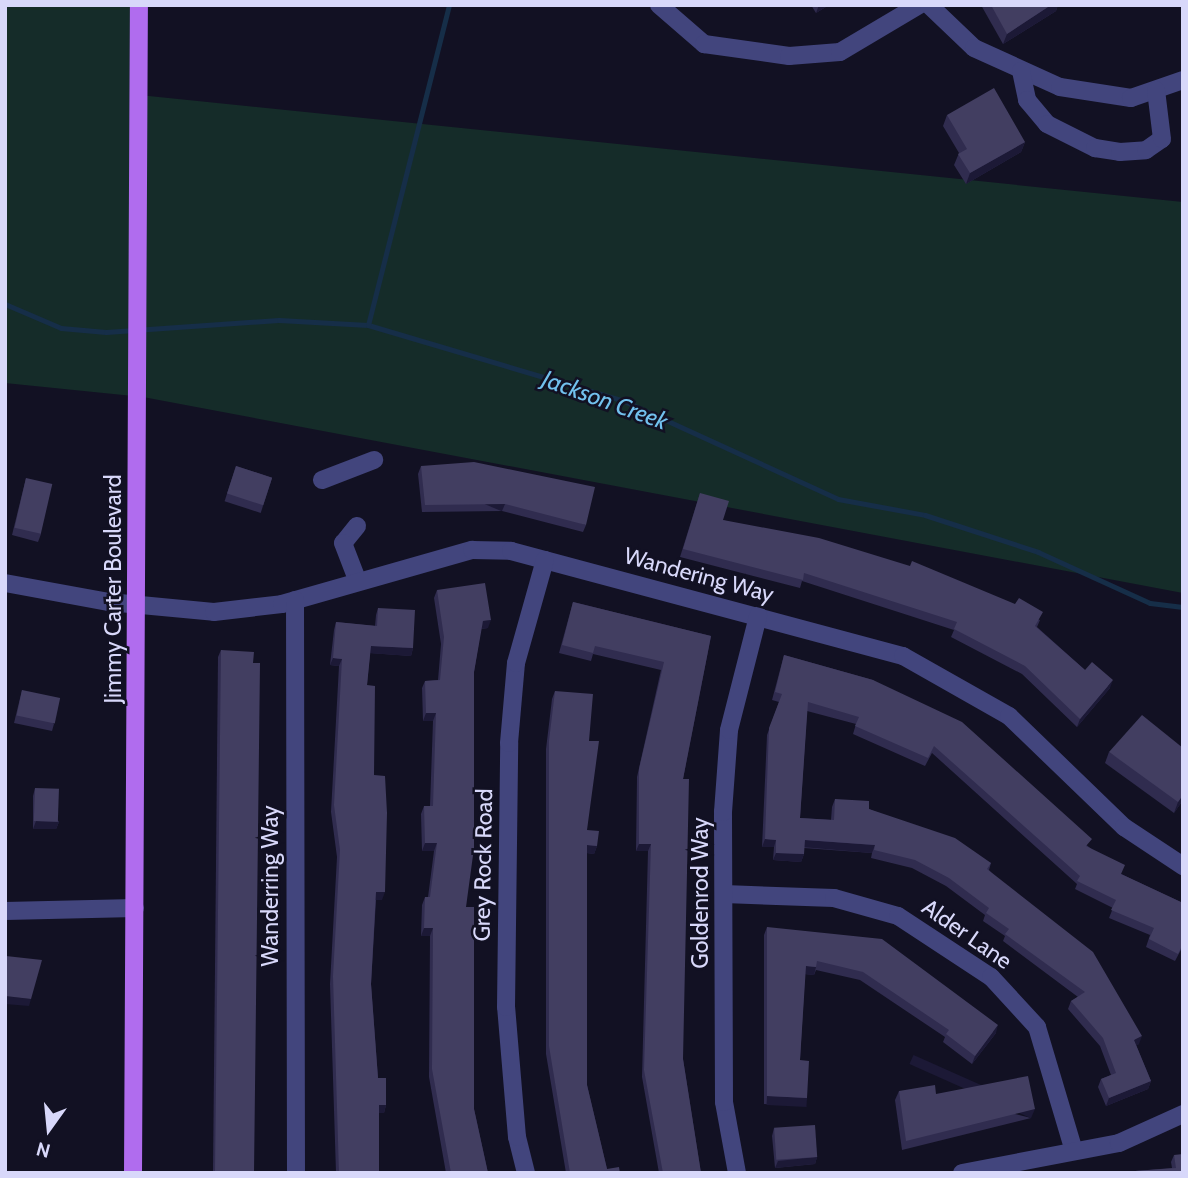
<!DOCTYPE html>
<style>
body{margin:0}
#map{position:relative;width:1188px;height:1178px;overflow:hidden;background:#121123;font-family:Cabin,sans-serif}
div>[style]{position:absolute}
.green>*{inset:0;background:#152c29}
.stream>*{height:5px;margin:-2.5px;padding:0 2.5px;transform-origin:2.5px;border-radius:2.5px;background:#162e48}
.minor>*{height:18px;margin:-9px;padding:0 9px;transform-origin:9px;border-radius:9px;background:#42457d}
.major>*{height:18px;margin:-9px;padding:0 9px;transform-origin:9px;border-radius:9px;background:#b06cee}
.wall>*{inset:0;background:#302c4f;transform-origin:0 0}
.shaded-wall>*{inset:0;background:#1c1936;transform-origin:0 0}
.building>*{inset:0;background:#423e61;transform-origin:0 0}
span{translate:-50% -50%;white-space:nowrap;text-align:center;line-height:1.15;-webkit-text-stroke:5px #121123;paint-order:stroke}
.street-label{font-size:23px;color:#d8d8fa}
.water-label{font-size:24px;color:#72c1ee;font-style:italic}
.frame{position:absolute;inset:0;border:7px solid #d8d8fa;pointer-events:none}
.north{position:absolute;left:14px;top:1094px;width:70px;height:70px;-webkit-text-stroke:5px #121123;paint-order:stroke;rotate:195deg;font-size:19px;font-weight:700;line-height:28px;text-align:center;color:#d8d8fa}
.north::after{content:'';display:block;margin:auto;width:24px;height:32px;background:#d8d8fa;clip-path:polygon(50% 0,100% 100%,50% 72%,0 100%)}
</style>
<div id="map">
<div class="green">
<div style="clip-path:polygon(5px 5px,141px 5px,139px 95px,1183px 202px,1183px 593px,143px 397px,5px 383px)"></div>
</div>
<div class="stream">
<div style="left:5px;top:304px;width:61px;rotate:23.2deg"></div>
<div style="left:61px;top:328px;width:45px;rotate:5.1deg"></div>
<div style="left:106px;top:332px;width:173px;rotate:-4deg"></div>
<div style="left:279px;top:320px;width:89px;rotate:3.2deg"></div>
<div style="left:368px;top:325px;width:267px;rotate:16.5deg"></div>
<div style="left:624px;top:401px;width:235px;rotate:24.6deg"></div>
<div style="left:838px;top:499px;width:88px;rotate:10.4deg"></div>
<div style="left:925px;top:515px;width:119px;rotate:18.1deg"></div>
<div style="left:1038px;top:552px;width:123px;rotate:24.5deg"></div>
<div style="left:1150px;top:603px;width:33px;rotate:7deg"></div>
<div style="left:368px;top:325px;width:330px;rotate:-75.8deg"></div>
</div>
<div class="minor">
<div style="left:659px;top:5px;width:60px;rotate:40.9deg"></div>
<div style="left:704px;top:44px;width:86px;rotate:8deg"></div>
<div style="left:789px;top:56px;width:51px;rotate:-4.5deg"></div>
<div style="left:840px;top:52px;width:92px;rotate:-30.7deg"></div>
<div style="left:929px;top:5px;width:62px;rotate:43.7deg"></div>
<div style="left:974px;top:48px;width:94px;rotate:24.4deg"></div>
<div style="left:1060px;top:87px;width:72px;rotate:8.8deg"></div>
<div style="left:1131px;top:98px;width:55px;rotate:-19.1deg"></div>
<div style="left:1021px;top:71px;width:30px;rotate:78deg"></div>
<div style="left:1027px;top:100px;width:31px;rotate:50deg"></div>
<div style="left:1047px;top:124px;width:54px;rotate:26.6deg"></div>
<div style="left:1095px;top:148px;width:25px;rotate:9deg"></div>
<div style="left:1120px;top:152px;width:26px;rotate:-4deg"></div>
<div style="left:1146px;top:150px;width:19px;rotate:-35deg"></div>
<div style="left:1162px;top:139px;width:49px;rotate:-97deg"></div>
<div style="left:322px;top:480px;width:56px;rotate:-21deg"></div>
<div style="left:357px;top:526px;width:22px;rotate:129deg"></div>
<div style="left:343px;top:543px;width:40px;rotate:69deg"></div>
<div style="left:5px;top:583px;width:106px;rotate:10.4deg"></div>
<div style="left:109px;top:602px;width:105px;rotate:5.4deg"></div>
<div style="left:214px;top:612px;width:68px;rotate:-6.7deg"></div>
<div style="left:282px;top:604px;width:198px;rotate:-15.9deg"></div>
<div style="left:472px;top:550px;width:39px;rotate:1deg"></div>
<div style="left:511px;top:551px;width:406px;rotate:15deg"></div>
<div style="left:903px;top:656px;width:122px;rotate:29.5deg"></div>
<div style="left:1009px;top:716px;width:160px;rotate:44deg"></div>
<div style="left:1124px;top:827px;width:71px;rotate:33.5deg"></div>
<div style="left:295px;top:600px;width:573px;rotate:89.9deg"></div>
<div style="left:724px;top:894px;width:110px;rotate:2.1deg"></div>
<div style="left:834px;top:898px;width:66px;rotate:15.7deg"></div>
<div style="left:898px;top:916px;width:111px;rotate:33.3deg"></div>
<div style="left:991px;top:977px;width:68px;rotate:47.4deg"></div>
<div style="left:1037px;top:1027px;width:129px;rotate:73.4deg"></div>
<div style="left:5px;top:911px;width:130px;rotate:-1.3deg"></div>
<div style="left:526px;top:1173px;width:37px;rotate:-104deg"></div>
<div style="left:517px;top:1137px;width:130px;rotate:-94.8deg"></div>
<div style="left:506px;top:1007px;width:264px;rotate:-89.3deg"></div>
<div style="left:509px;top:743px;width:80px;rotate:-85deg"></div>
<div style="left:516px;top:663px;width:107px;rotate:-74.3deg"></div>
<div style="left:737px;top:1173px;width:72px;rotate:-100.4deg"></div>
<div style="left:724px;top:1102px;width:290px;rotate:-90.2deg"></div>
<div style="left:723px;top:812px;width:82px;rotate:-85.8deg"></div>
<div style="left:729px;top:730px;width:118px;rotate:-75.7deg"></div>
<div style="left:962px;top:1173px;width:160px;rotate:-10.8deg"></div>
<div style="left:1119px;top:1143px;width:70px;rotate:-24.4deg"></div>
</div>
<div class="major">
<div style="left:133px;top:1173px;width:1168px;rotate:-89.71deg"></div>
</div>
<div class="wall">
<div style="clip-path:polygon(811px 5px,829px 5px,816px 13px)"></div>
<div style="clip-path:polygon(981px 5px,1058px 5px,1056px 11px,1003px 44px)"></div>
<div style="clip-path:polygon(947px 115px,1025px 142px,1021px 152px,966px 184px,954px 165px,959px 153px,943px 126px)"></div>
<div style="left:236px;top:466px;width:38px;height:37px;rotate:18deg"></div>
<div style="clip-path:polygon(421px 466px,586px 525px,583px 532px,502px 511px,422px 512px,418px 474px)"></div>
<div style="clip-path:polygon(26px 478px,41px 534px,38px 542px,12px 535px)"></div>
<div style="clip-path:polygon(700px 493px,723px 520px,1040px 620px,1037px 627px,1085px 670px,1110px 688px,1077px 727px,1022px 674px,951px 637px,954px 630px,802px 581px,800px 588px,680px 557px)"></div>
<div style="clip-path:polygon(437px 590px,488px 628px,481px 629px,474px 672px,466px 907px,474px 1109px,488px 1173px,446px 1173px,429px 1077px,430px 936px,421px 936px,422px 905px,425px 897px,428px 897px,434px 851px,422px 851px,421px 814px,424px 806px,430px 806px,433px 721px,423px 721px,422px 688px,425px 681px,438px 680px,441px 644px,434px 598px)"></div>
<div style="clip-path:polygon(573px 602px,711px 636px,683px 779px,683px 1059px,701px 1173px,659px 1173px,642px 1077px,648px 851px,636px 851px,637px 777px,661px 670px,593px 654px,591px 661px,559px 653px)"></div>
<div style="clip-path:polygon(378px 608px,413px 648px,411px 656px,370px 653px,367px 685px,374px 775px,382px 900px,376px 900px,371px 984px,378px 1078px,386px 1105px,384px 1113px,379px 1113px,379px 1173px,336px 1173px,330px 984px,337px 857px,331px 812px,339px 666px,330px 665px,334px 630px,336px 622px,375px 626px,376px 615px)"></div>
<div style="clip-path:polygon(221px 650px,253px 663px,254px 1173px,213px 1173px,218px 657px)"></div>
<div style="clip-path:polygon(784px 655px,873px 680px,1089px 847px,1121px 874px,1183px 903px,1183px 946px,1175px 961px,1146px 947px,1150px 935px,1109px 918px,1113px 908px,1075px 889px,1077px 884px,932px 753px,925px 766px,853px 734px,856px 724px,807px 711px,800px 818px,831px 820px,832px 807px,835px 799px,869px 809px,991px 863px,989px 870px,1139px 1044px,1136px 1045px,1151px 1081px,1148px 1089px,1106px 1106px,1098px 1087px,1101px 1079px,1111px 1075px,1100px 1046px,1068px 1009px,1071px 1001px,1078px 997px,1003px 941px,1005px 936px,983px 921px,985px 915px,946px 886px,912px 868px,871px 858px,872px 853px,804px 848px,804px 854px,801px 862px,773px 860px,774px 847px,762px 847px,767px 735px,779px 702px,772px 700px)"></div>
<div style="clip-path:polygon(22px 690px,54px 724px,52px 731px,14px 723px)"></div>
<div style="clip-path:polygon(555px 691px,589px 741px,587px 830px,597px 846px,594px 854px,587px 853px,587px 1085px,607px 1169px,620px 1173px,566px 1173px,546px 1054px,546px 749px,552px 699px)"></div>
<div style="clip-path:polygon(1109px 752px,1183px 800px,1174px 813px,1105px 763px)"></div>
<div style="clip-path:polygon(35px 788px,59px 822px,56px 829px,33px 829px,33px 796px)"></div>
<div style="clip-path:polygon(767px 927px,996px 1033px,972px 1064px,943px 1042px,945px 1037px,860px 980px,816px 970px,814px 975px,805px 974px,800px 1060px,807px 1098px,804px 1106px,764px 1104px,764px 935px)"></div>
<div style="clip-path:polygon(899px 1091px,936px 1094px,1031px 1118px,902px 1150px,895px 1100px)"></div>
<div style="clip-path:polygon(774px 1128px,817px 1157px,815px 1164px,775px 1168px,772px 1136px)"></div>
<div style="clip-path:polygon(1174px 1155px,1183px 1173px,1134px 1173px,1135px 1171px,1172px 1168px,1171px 1162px)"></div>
</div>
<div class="shaded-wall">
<div style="clip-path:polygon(819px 5px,829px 5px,816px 13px)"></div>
<div style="clip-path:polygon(1051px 5px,1058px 5px,1056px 11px,1003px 44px,1007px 34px)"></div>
<div style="clip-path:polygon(1025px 142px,1021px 152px,966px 184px,970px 173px)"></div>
<div style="left:505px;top:504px;width:8px;height:80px;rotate:113deg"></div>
<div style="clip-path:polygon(491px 620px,488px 628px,480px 629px,483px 621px)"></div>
<div style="clip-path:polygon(371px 646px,413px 648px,411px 656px,368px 653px)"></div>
<div style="clip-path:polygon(333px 658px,342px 659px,339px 666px,330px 665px)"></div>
<div style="clip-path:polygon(1113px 680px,1110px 688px,1077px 727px,1080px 719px)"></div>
<div style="clip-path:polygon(426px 713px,436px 713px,433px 721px,423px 721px)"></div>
<div style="clip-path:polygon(1183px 795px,1183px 800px,1174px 813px,1178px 802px)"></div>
<div style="clip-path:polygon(36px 821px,59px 822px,56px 829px,33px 829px)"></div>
<div style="clip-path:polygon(765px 839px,776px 840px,774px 847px,762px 847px)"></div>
<div style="clip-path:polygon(805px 840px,875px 845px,872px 853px,802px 847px)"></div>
<div style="clip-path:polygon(425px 843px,437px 843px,434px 851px,422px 851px)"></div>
<div style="clip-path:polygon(639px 844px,651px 844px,648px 851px,636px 851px)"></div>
<div style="clip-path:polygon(587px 845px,597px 846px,594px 854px,585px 853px)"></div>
<div style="clip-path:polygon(776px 853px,804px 854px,801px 862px,773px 860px)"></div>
<div style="clip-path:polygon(376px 892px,385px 892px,382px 900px,373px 900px)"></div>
<div style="clip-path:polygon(424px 928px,433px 928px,430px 936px,421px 936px)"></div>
<div style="clip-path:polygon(806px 966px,816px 967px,814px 975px,803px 974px)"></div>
<div style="clip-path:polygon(5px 996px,31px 999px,29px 1006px,5px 1004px)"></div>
<div style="clip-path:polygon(998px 1025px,996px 1033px,972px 1064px,975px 1056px)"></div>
<div style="clip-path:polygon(1142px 1036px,1139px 1044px,1132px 1048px,1134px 1040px)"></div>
<div style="clip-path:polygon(1151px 1081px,1148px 1089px,1106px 1106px,1109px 1098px)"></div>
<div style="left:767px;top:1096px;width:40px;height:9px;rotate:3deg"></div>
<div style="clip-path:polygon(379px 1105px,386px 1105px,384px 1113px,376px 1113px)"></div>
<div style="left:1035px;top:1109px;width:10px;height:133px;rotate:114deg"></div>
<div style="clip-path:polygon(817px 1157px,815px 1164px,775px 1168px,778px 1161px)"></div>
</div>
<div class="building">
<div style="clip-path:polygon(991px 5px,1051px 5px,1007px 34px)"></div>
<div style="clip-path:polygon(994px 88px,1025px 142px,970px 173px,958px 154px,967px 149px,947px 115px)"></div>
<div style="clip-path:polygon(474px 462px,595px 487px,586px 525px,505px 504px,425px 505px,421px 466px)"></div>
<div style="left:236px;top:466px;width:38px;height:29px;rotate:18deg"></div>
<div style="left:26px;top:478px;width:27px;height:51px;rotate:13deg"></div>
<div style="clip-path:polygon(700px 493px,729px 501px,723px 520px,819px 538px,910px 566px,912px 561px,1015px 604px,1019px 598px,1043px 612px,1035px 626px,1085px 670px,1092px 662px,1113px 680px,1080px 719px,1025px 666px,954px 629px,957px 622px,804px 573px,803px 580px,683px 549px)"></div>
<div style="clip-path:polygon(485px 583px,491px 620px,483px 621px,474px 672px,474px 848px,466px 907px,474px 907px,474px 1109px,488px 1173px,451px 1173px,432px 1069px,433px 928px,424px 928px,425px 897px,430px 897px,437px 843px,425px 843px,424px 806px,433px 806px,436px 713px,426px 713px,425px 681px,440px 680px,444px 637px,437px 590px)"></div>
<div style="clip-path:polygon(573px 602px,711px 636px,683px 779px,689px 779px,683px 1059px,701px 1173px,663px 1173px,644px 1070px,651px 844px,639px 844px,639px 769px,664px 662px,595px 646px,593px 653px,562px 645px)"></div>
<div style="clip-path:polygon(378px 608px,415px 610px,413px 648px,371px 646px,367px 685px,375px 686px,374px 775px,385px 776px,387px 813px,385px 892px,376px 892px,371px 984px,378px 1078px,386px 1078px,386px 1105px,379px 1105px,379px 1173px,339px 1173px,333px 976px,340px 850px,334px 805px,342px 659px,333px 658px,336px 622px,377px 626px)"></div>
<div style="clip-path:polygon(221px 650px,254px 652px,253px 663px,260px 663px,254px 1173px,215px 1173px)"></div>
<div style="clip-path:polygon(784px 655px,873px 680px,962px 722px,1092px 839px,1086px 846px,1125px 865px,1121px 874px,1183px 903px,1183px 944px,1178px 954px,1149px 939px,1154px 928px,1111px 910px,1116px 900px,1077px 881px,1080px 876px,934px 746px,928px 758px,855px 726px,859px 717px,808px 702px,800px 818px,834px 820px,835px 799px,869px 801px,869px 809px,955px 838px,991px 863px,987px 869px,1093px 952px,1142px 1036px,1134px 1040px,1151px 1081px,1109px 1098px,1101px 1079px,1116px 1073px,1103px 1038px,1071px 1001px,1085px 992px,1005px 934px,1009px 929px,986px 913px,989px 908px,949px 878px,915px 860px,874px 850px,875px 845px,805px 840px,804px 854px,776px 853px,776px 840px,765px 839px,769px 728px,782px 694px,775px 692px)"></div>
<div style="left:22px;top:690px;width:39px;height:26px;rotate:12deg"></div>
<div style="clip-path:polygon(555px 691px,593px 694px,589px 741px,599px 741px,587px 830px,599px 831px,597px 846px,587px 845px,587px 1085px,607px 1169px,619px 1167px,620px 1173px,570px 1173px,549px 1046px,549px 741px)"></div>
<div style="clip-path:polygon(1142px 715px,1183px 748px,1183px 795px,1178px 802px,1109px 752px)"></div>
<div style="left:35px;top:788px;width:24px;height:33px;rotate:2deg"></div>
<div style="clip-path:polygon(767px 927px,882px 939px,998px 1025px,975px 1056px,946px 1034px,949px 1030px,863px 972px,817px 961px,816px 967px,806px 966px,800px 1060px,809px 1061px,807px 1098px,767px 1096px)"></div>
<div style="clip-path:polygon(6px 956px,42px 960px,31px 999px,5px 996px)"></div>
<div style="clip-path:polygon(1028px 1076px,1035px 1109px,906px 1141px,899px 1091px,935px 1085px,936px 1094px)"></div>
<div style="left:815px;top:1125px;width:32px;height:41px;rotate:86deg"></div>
<div style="clip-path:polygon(1183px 1154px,1183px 1173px,1135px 1173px,1135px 1171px,1176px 1168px,1174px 1155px)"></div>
</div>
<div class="street-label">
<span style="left:699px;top:575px;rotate:15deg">Wandering Way</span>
<span style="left:113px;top:589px;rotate:-90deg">Jimmy Carter Boulevard</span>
<span style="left:483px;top:865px;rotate:-89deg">Grey Rock Road</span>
<span style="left:270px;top:886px;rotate:-90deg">Wanderring Way</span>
<span style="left:700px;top:893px;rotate:-90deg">Goldenrod Way</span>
<span style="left:967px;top:934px;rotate:35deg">Alder Lane</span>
</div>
<div class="water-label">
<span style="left:605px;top:400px;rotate:20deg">Jackson Creek</span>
</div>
<div class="frame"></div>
<div class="north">N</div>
</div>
